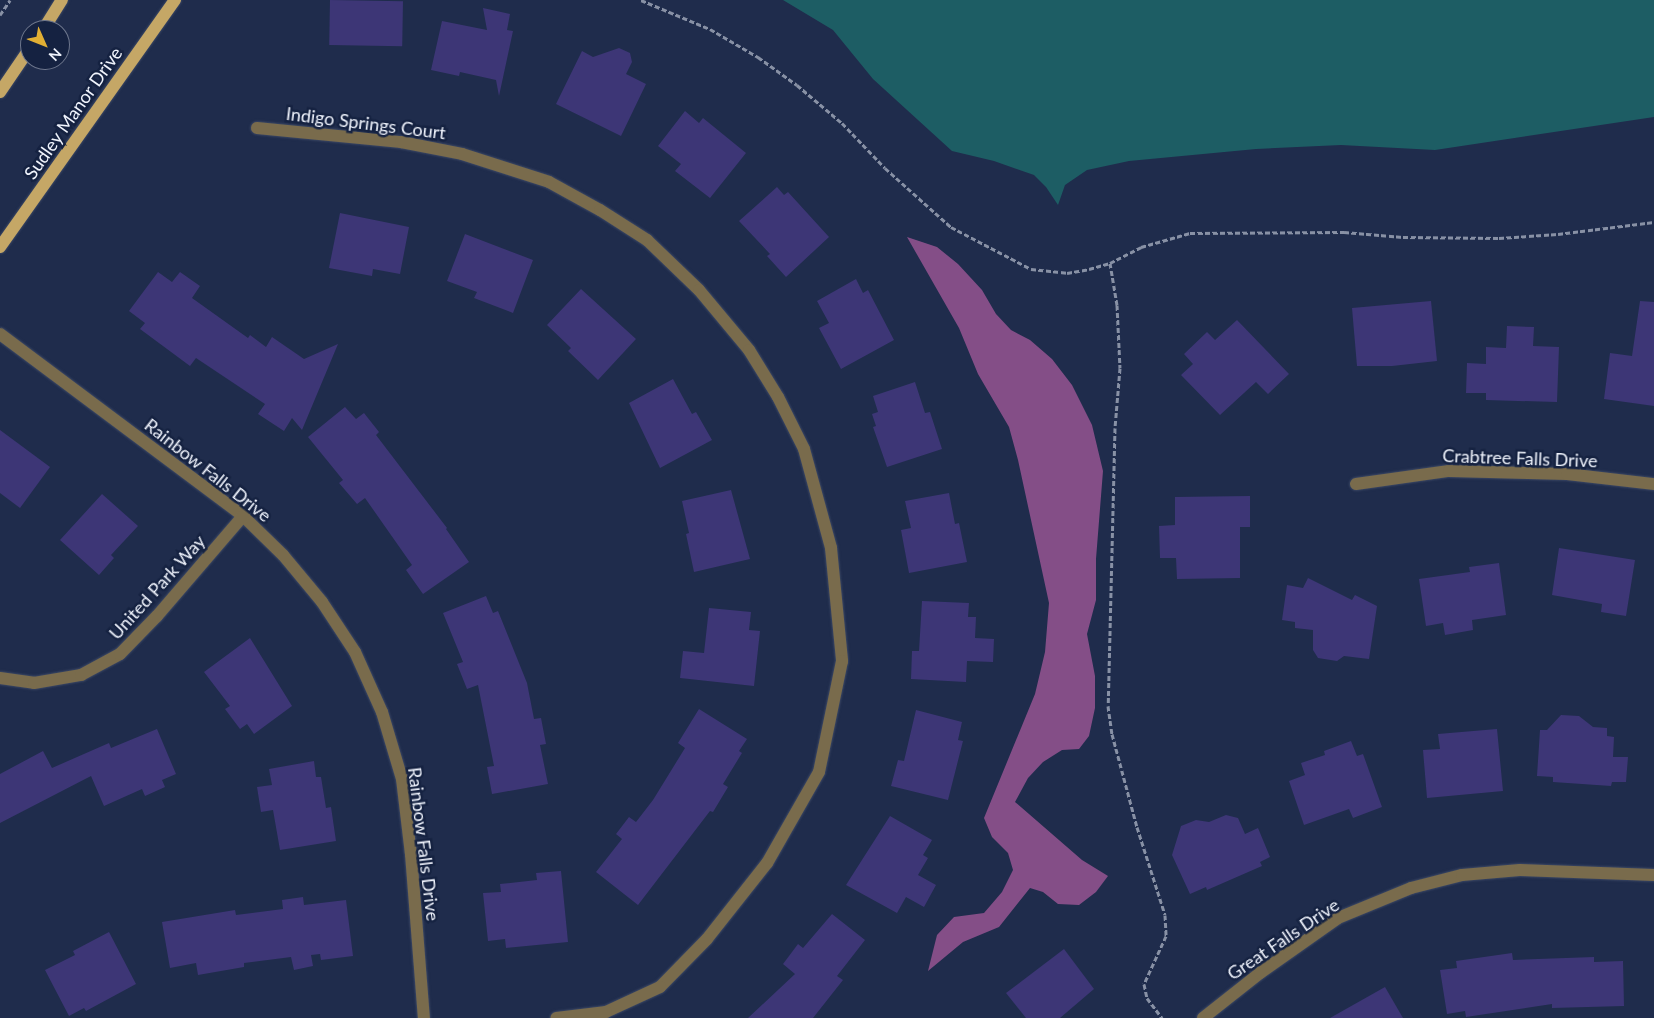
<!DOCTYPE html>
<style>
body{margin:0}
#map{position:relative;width:1654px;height:1018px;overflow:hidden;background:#1f2c4c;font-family:Lato,sans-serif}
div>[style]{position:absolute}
.forest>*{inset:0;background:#844e87}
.water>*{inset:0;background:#1d5d64}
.building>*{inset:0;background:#3d3676;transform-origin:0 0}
.path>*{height:3px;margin-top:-1.5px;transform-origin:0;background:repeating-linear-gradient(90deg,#8891a5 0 5px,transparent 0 7.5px)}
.roads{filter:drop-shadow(0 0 1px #3c4865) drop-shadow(0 0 1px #3c4865)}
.minor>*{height:12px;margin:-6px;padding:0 6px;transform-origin:6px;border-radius:6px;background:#796b4c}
.major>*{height:12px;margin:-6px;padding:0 6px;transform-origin:6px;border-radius:6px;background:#c5a766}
span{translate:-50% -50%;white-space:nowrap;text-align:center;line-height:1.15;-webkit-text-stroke:5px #152241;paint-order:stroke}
.street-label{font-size:18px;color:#f0f4fd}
.north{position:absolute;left:20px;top:20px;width:50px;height:50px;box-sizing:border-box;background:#152241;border:1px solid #6d768c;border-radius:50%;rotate:134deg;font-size:14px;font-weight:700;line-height:20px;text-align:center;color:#f0f4fd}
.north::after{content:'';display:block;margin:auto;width:18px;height:22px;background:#e1af34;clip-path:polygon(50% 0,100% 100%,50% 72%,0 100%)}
</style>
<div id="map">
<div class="forest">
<div style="clip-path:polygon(907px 237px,937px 247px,958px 264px,982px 290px,996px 314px,1011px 330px,1030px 340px,1052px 359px,1072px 385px,1092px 425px,1103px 471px,1096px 559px,1096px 600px,1087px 634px,1095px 676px,1095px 708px,1089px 736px,1079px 749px,1062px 750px,1043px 762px,1028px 778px,1015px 802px,1082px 860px,1108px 876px,1096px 892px,1079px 905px,1058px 904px,1043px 892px,1030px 888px,999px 927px,963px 942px,928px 971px,937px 935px,954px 917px,984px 913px,1002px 892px,1013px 870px,1008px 853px,992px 837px,984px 818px,1035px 694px,1045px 652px,1049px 603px,1018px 460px,1009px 427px,978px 374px,959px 328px)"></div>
</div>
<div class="water">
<div style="clip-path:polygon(783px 0,1654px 0,1654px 117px,1435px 150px,1341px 145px,1256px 149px,1129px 161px,1087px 170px,1065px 185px,1058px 205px,1046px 187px,1034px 175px,994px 161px,952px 151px,873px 79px,833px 30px)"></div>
</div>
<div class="building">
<div style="left:330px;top:0;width:73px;height:45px;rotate:1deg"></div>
<div style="clip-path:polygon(483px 8px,510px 14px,507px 30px,513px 31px,499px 96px,496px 80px,460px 72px,459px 76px,431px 70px,442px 21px,487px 30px)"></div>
<div style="clip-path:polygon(619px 48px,630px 53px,632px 62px,626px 74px,646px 84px,621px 136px,556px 104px,582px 51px,593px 57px)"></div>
<div style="clip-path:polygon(685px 111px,699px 123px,703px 118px,746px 153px,710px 198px,675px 171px,681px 164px,658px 146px)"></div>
<div style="clip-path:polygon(777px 187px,784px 195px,788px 192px,829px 237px,786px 277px,767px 256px,770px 254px,739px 221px)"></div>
<div style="clip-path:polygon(340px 213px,409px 227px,400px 274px,373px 269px,372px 276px,329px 268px)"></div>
<div style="clip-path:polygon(465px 234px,533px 260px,513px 313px,474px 298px,477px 292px,447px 281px)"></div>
<div style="clip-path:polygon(158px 272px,172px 282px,180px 272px,200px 286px,192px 298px,248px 338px,250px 335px,266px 347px,272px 337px,304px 359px,338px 344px,302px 430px,292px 418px,284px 431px,258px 414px,265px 404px,196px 358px,190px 366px,140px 329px,145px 323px,129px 311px)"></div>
<div style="clip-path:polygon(856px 279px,863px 293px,868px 290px,894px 340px,841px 369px,819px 328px,829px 323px,817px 301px)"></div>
<div style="clip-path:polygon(581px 289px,636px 339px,598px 380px,568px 351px,571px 348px,547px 325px)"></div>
<div style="clip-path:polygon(1431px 301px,1437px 361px,1392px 366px,1357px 366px,1352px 308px)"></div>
<div style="clip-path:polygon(1640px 301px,1654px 302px,1654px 406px,1604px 399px,1610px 353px,1632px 356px)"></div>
<div style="clip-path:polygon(1237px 320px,1289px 374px,1268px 394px,1256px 382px,1220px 415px,1181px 375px,1193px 364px,1184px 354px,1207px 332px,1215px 340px)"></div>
<div style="clip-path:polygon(1507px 326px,1534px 327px,1533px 346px,1559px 347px,1557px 402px,1486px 400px,1486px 393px,1466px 393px,1467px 363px,1486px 364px,1486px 347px,1506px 348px)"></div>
<div style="clip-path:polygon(673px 379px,692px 414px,696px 412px,712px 440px,660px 468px,629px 403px)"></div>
<div style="clip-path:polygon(915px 382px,925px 413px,930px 412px,942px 449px,887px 467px,873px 427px,876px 426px,872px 414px,878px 412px,873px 396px)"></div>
<div style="clip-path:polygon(345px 407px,356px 419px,364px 413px,379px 432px,376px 435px,447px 528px,446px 529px,469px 562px,423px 594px,406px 570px,412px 565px,365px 498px,357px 504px,339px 483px,343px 480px,308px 437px)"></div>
<div style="clip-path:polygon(0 430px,50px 467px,20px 508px,0 493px)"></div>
<div style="clip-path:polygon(731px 490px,750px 559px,694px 572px,686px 534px,689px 533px,682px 501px)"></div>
<div style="clip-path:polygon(949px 493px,955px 524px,959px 523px,967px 562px,909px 573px,901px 530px,911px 528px,905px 501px)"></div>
<div style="clip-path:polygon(102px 494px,138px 526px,111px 555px,114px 558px,99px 575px,60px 540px)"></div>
<div style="clip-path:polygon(1250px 496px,1250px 527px,1240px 527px,1240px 578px,1177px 579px,1176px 558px,1160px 558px,1159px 526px,1175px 525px,1175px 497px)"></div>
<div style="clip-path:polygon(1559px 548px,1635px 560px,1626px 616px,1601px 612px,1602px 604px,1552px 595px)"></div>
<div style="clip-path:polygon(1499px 563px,1506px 615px,1472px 620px,1473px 630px,1445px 635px,1443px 623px,1426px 626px,1419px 579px,1470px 572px,1469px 567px)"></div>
<div style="clip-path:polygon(1308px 578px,1352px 600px,1355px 595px,1377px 606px,1369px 659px,1344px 656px,1337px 661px,1318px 658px,1313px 650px,1313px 630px,1295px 628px,1295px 622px,1282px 620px,1287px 585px,1303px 588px)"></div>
<div style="clip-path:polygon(486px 596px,493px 613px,498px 611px,527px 683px,534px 719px,541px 718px,546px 744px,540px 745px,548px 784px,492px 794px,487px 767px,494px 766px,478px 685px,467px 689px,457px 664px,463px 662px,443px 613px)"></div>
<div style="clip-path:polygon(922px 601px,969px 603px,968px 617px,976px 617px,975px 638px,994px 639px,993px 662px,967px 661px,966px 682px,911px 679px,912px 651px,919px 651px)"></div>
<div style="clip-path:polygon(709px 608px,751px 612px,749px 630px,760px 631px,754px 686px,680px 678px,683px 651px,704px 653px)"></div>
<div style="clip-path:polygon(250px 638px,292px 706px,254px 734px,247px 724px,240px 729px,225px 709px,230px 706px,204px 672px)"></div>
<div style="clip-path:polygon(699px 709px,747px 739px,739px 751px,742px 753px,723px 784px,728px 787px,713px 812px,710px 811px,638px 905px,596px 872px,622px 839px,616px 834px,629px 817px,636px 822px,653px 800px,685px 748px,678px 743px)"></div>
<div style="clip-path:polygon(916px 710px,962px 722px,958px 740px,963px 741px,948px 800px,891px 786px,898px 760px,904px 761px)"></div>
<div style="clip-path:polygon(1561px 715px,1579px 716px,1593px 727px,1607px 728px,1607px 736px,1614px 737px,1613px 757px,1628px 757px,1626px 782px,1612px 782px,1611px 786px,1553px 782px,1553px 777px,1537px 776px,1540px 730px,1547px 730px)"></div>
<div style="clip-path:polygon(157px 729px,176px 774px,162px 780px,165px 787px,145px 796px,142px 789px,104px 806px,91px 776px,0 823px,0 774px,43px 751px,52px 768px,109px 743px,111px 748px)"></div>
<div style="clip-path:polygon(1497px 729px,1503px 791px,1427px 798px,1423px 750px,1440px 749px,1438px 734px)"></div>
<div style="clip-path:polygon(1351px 741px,1357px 756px,1363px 754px,1382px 807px,1353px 818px,1349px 809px,1304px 825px,1289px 781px,1305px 775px,1301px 763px,1325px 755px,1324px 751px)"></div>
<div style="clip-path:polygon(314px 761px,316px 777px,321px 777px,326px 808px,331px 807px,336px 841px,280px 850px,273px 810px,261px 812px,257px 787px,272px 785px,269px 769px)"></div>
<div style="clip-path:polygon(1226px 815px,1238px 818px,1245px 834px,1258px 828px,1270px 857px,1260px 862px,1262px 866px,1207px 890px,1206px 887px,1190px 894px,1172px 855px,1181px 826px,1196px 820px,1209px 822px)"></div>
<div style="clip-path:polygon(890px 816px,932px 840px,923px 855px,928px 858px,918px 875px,936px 885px,924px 907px,906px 897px,897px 913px,846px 885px)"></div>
<div style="clip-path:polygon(561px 871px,568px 942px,506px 948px,505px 939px,488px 941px,483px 893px,501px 892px,500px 884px,537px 880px,536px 873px)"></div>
<div style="clip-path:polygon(303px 897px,304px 905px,346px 900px,353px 956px,321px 960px,320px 954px,311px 955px,313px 966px,294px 970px,291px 957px,244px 963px,244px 967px,198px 975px,196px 963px,170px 968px,162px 922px,235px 910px,236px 915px,283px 909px,282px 900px)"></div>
<div style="clip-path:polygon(832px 914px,865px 940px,837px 976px,843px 980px,813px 1018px,748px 1018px,795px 974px,783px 964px,798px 944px,803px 948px)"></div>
<div style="clip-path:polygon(109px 932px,136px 984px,86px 1011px,84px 1008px,69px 1016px,45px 970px,75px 955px,73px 951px)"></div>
<div style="clip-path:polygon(1064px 949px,1094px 989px,1060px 1018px,1026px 1018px,1006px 993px)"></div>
<div style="clip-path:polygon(1512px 953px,1513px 960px,1594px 957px,1594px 962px,1623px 961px,1624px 1006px,1552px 1008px,1552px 1004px,1466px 1017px,1465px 1011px,1447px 1014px,1440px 970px,1457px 968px,1456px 961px)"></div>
<div style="clip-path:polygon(1385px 987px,1403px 1018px,1330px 1018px)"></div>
</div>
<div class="path">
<div style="left:641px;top:0;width:75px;rotate:22.8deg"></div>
<div style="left:710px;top:29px;width:56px;rotate:30.3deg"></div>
<div style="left:758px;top:57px;width:48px;rotate:35.7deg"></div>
<div style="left:797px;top:85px;width:59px;rotate:40.2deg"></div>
<div style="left:842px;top:123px;width:62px;rotate:46.3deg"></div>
<div style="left:885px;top:168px;width:89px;rotate:41.8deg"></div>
<div style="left:951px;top:227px;width:90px;rotate:27.7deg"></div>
<div style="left:1031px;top:269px;width:36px;rotate:6deg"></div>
<div style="left:1067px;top:273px;width:22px;rotate:-10deg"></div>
<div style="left:1089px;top:269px;width:22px;rotate:-16deg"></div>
<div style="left:1110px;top:263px;width:35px;rotate:-27deg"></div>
<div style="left:1141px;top:247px;width:51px;rotate:-15.9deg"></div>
<div style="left:1190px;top:233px;width:154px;rotate:-0.4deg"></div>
<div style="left:1344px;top:232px;width:59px;rotate:4.8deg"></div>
<div style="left:1403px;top:237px;width:96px;rotate:0.6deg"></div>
<div style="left:1499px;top:238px;width:59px;rotate:-3.9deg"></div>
<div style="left:1558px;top:234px;width:97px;rotate:-7.1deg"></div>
<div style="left:0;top:15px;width:18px;rotate:-56deg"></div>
<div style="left:1110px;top:263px;width:43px;rotate:80.5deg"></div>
<div style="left:1117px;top:305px;width:63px;rotate:87.3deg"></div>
<div style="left:1120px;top:368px;width:60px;rotate:94.8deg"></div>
<div style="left:1115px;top:428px;width:278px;rotate:91.4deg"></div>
<div style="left:1108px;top:706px;width:28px;rotate:82deg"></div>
<div style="left:1112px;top:734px;width:96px;rotate:75deg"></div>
<div style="left:1137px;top:827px;width:92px;rotate:72.3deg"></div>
<div style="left:1165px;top:915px;width:21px;rotate:87deg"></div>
<div style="left:1166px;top:936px;width:53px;rotate:114.6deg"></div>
<div style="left:1144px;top:984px;width:14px;rotate:78deg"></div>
<div style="left:1147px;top:998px;width:25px;rotate:53deg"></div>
</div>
<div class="roads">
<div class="minor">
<div style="left:257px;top:128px;width:145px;rotate:5.6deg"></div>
<div style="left:401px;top:142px;width:62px;rotate:11.1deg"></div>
<div style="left:462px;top:154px;width:91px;rotate:17.8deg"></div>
<div style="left:549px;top:182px;width:58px;rotate:28.8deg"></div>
<div style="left:600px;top:210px;width:56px;rotate:32.6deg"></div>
<div style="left:647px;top:240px;width:72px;rotate:43.9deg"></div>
<div style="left:699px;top:290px;width:78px;rotate:50.2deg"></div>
<div style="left:749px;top:350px;width:55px;rotate:58.3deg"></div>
<div style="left:778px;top:397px;width:58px;rotate:63.4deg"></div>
<div style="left:804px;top:449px;width:103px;rotate:74.7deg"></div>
<div style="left:831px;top:548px;width:114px;rotate:84.4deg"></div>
<div style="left:842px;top:661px;width:113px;rotate:101.7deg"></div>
<div style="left:819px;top:772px;width:105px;rotate:119.7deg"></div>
<div style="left:767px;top:863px;width:97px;rotate:128.3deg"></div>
<div style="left:707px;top:939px;width:67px;rotate:134.4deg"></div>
<div style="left:660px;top:987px;width:60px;rotate:155.2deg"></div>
<div style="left:606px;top:1012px;width:50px;rotate:173.2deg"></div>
<div style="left:0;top:334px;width:304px;rotate:36.8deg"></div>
<div style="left:243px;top:516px;width:56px;rotate:44.3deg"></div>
<div style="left:283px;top:555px;width:61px;rotate:50.3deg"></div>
<div style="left:322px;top:602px;width:60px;rotate:56.6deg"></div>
<div style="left:355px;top:652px;width:66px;rotate:65.8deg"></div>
<div style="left:382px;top:712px;width:70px;rotate:73.4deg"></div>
<div style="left:402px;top:779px;width:76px;rotate:83.2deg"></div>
<div style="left:411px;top:854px;width:165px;rotate:85.5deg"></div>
<div style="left:1356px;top:484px;width:94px;rotate:-8deg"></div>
<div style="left:1449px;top:471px;width:118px;rotate:1.5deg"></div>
<div style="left:1567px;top:474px;width:88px;rotate:6.6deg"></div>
<div style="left:0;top:678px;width:34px;rotate:8deg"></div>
<div style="left:34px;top:683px;width:48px;rotate:-9.7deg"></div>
<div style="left:81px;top:675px;width:44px;rotate:-28.3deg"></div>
<div style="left:120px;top:654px;width:53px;rotate:-45.8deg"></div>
<div style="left:157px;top:616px;width:132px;rotate:-49.3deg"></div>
<div style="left:1203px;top:1018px;width:73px;rotate:-38.3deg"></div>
<div style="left:1260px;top:973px;width:95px;rotate:-35.2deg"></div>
<div style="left:1338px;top:918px;width:79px;rotate:-22.3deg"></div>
<div style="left:1411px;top:888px;width:53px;rotate:-14.3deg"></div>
<div style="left:1462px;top:875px;width:58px;rotate:-4.9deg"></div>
<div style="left:1520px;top:870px;width:134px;rotate:2.1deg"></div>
</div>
<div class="major">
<div style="left:43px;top:30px;width:36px;rotate:-58deg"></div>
<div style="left:0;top:92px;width:53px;rotate:-55.7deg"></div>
<div style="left:0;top:247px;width:303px;rotate:-54.7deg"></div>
</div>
</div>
<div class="street-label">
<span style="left:73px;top:113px;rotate:-55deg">Sudley Manor Drive</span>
<span style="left:366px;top:123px;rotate:7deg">Indigo Springs Court</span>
<span style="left:1520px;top:458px;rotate:2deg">Crabtree Falls Drive</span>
<span style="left:208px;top:470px;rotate:38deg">Rainbow Falls Drive</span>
<span style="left:157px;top:587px;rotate:-48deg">United Park Way</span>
<span style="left:424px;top:844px;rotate:83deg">Rainbow Falls Drive</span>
<span style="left:1283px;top:939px;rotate:-34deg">Great Falls Drive</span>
</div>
<div class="north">N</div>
</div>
